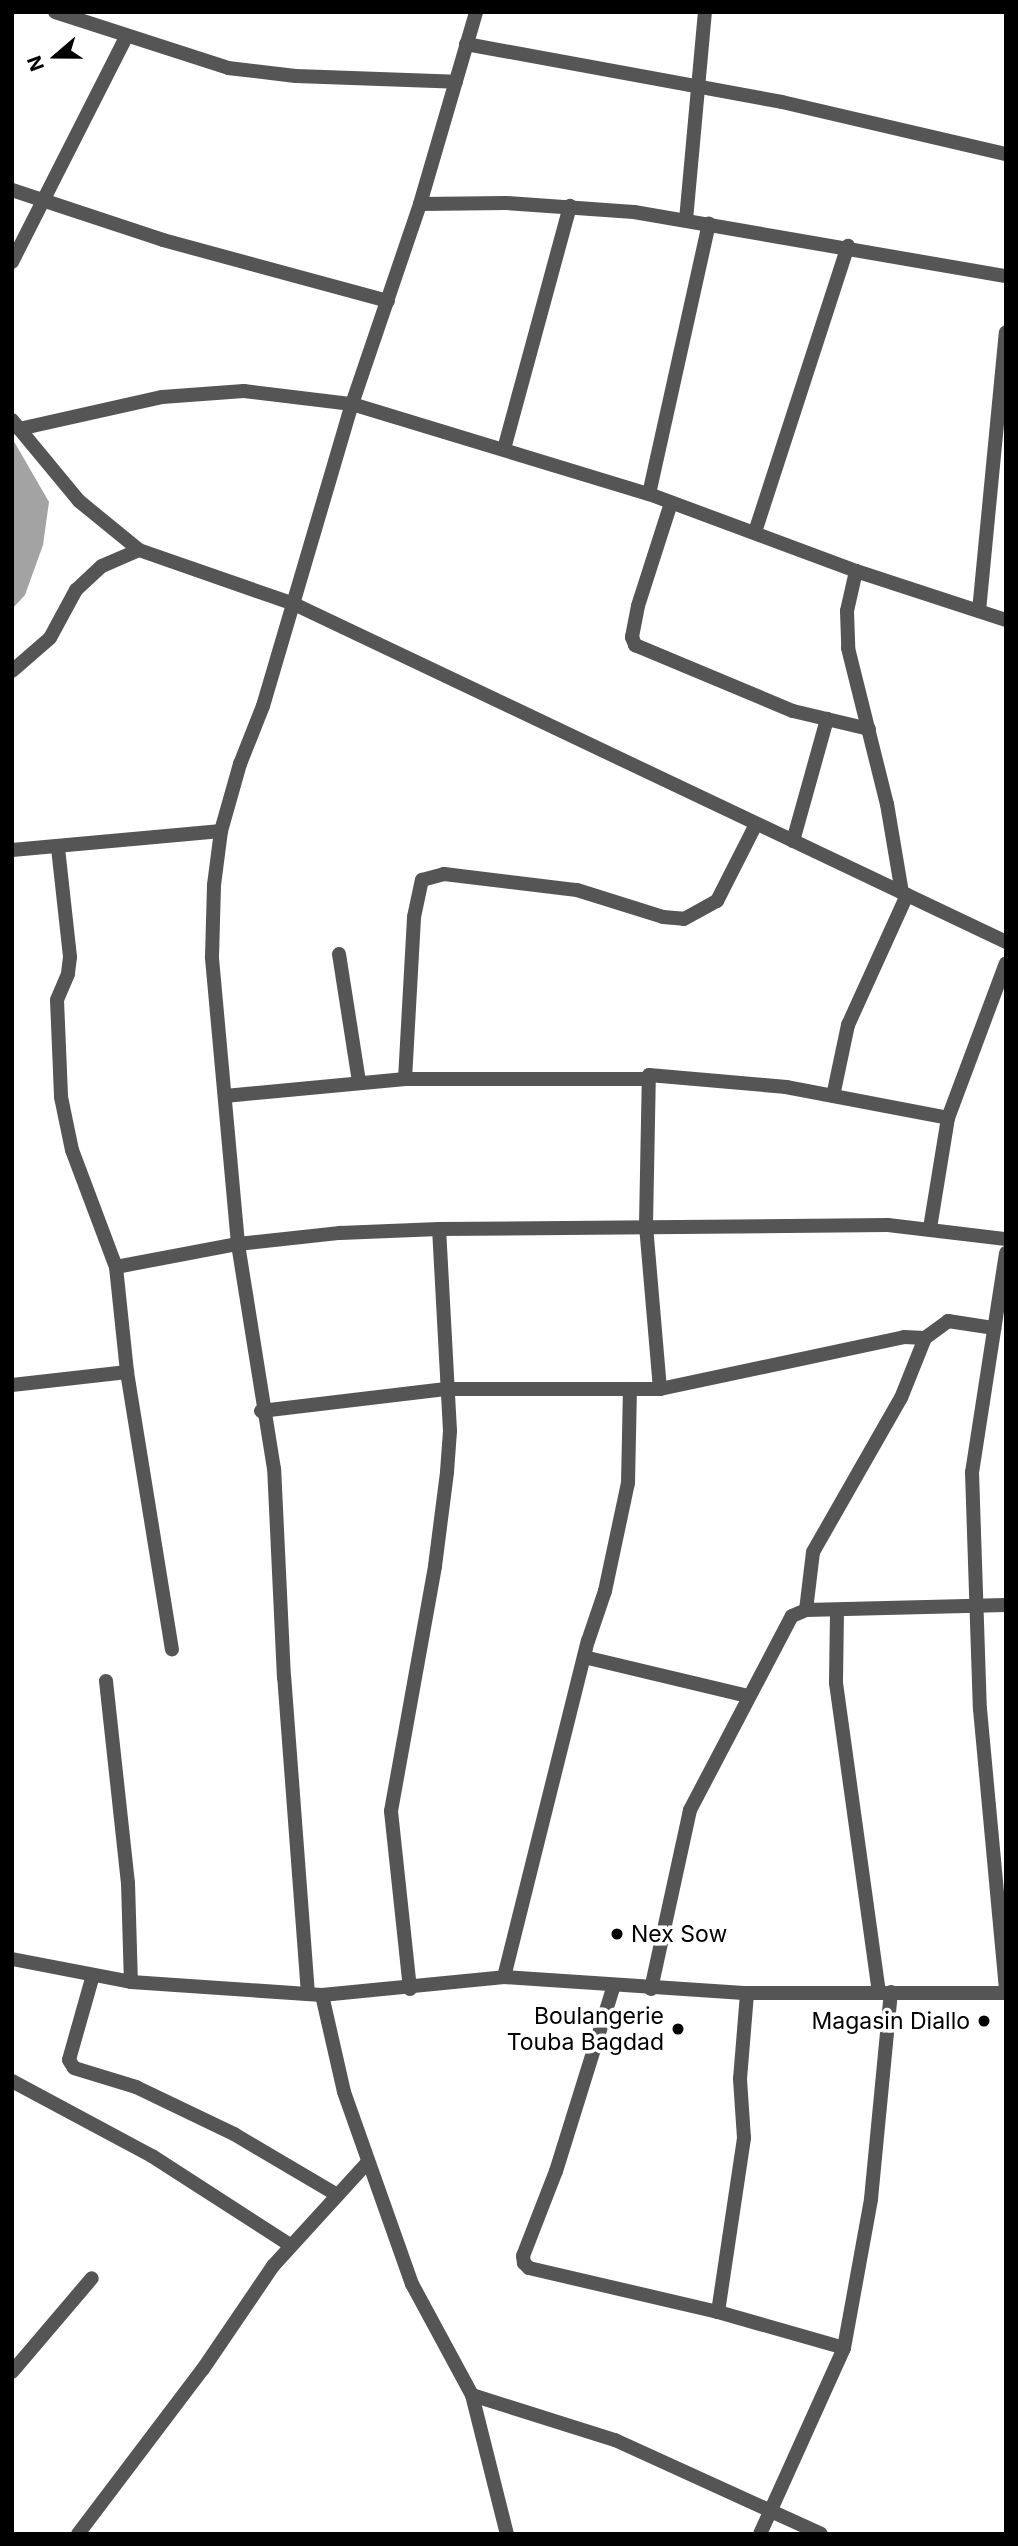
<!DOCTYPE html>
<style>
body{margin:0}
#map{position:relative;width:1018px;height:2546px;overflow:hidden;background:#fff;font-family:Inter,sans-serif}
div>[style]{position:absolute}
.water>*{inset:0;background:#a3a3a3}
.minor>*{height:14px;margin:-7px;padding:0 7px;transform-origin:7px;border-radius:7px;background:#555}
.dots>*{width:19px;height:19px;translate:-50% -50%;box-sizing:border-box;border:4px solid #fff;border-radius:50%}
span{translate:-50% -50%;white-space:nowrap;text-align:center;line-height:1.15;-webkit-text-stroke:7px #fff;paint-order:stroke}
.poi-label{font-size:23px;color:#000}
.left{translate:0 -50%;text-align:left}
.right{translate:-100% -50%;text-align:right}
.frame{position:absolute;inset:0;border:14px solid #000;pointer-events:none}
.north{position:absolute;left:21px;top:21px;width:70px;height:70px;-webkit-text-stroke:5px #fff;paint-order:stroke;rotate:250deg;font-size:19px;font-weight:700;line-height:28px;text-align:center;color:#000}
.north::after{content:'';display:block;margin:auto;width:24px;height:32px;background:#000;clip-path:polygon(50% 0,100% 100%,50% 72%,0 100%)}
</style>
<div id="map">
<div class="water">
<div style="clip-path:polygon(12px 438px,49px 502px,43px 545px,25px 595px,12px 609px)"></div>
</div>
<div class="minor">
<div style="left:55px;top:12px;width:182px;rotate:17.9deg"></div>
<div style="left:228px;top:68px;width:68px;rotate:6.7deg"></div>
<div style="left:296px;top:76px;width:160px;rotate:2.1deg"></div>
<div style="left:466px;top:44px;width:321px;rotate:10.4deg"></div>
<div style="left:782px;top:102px;width:230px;rotate:13.1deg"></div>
<div style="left:12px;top:190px;width:159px;rotate:18.3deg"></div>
<div style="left:163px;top:240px;width:233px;rotate:15.2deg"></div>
<div style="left:420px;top:204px;width:86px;rotate:-0.7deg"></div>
<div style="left:506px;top:203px;width:128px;rotate:4deg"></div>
<div style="left:634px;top:212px;width:377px;rotate:9.8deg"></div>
<div style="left:686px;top:220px;width:209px;rotate:-84.8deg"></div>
<div style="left:12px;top:262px;width:252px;rotate:-63.1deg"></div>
<div style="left:12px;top:420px;width:105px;rotate:50.4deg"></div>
<div style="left:79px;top:501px;width:77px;rotate:39.2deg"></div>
<div style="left:139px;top:550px;width:164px;rotate:19.2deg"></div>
<div style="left:294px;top:604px;width:788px;rotate:25.39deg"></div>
<div style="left:19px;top:429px;width:147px;rotate:-12.6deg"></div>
<div style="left:162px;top:397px;width:82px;rotate:-4.2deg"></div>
<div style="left:244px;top:391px;width:109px;rotate:6.9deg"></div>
<div style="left:352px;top:404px;width:310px;rotate:16.9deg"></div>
<div style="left:649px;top:494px;width:221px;rotate:20.4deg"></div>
<div style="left:856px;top:571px;width:158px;rotate:18.1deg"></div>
<div style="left:504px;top:449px;width:252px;rotate:-74.8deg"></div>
<div style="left:649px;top:494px;width:277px;rotate:-77.5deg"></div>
<div style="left:671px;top:503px;width:108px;rotate:107.8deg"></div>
<div style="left:638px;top:606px;width:32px;rotate:101deg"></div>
<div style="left:632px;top:637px;width:9px;rotate:69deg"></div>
<div style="left:635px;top:645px;width:171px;rotate:22.7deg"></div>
<div style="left:793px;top:711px;width:78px;rotate:13.3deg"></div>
<div style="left:755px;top:532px;width:301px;rotate:-72deg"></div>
<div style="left:856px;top:571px;width:41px;rotate:102.7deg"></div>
<div style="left:847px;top:611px;width:37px;rotate:88deg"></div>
<div style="left:848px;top:648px;width:161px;rotate:76deg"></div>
<div style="left:887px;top:804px;width:90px;rotate:80.4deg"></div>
<div style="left:979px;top:611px;width:280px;rotate:-84.5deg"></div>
<div style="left:12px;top:671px;width:50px;rotate:-41deg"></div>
<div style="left:50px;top:638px;width:55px;rotate:-61.6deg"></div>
<div style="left:76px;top:590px;width:35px;rotate:-43deg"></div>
<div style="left:102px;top:566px;width:40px;rotate:-23.4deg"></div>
<div style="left:793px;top:841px;width:127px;rotate:-74.4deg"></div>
<div style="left:58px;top:848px;width:110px;rotate:83.7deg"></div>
<div style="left:70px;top:957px;width:17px;rotate:97deg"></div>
<div style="left:68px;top:974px;width:28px;rotate:113deg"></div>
<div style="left:57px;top:1000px;width:97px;rotate:87.6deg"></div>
<div style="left:61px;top:1097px;width:54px;rotate:78.3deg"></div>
<div style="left:72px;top:1150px;width:125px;rotate:69.4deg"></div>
<div style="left:116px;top:1267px;width:106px;rotate:84deg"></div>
<div style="left:12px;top:850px;width:210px;rotate:-5.2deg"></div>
<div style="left:339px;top:954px;width:130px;rotate:81.1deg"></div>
<div style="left:405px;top:1079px;width:162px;rotate:-86.8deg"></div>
<div style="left:414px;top:917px;width:38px;rotate:-78deg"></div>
<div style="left:422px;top:880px;width:23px;rotate:-15deg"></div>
<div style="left:444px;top:874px;width:134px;rotate:6.9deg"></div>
<div style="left:577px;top:890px;width:90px;rotate:17.4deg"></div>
<div style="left:663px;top:917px;width:21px;rotate:5deg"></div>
<div style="left:684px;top:919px;width:38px;rotate:-29deg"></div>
<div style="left:717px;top:901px;width:86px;rotate:-63.1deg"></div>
<div style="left:225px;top:1096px;width:181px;rotate:-5.4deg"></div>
<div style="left:405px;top:1079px;width:243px"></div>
<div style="left:833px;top:1096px;width:73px;rotate:-78.1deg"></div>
<div style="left:848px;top:1025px;width:143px;rotate:-65.6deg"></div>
<div style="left:930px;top:1228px;width:111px;rotate:-80.7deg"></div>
<div style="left:948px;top:1118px;width:165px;rotate:-69.5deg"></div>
<div style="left:1006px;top:1253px;width:222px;rotate:98.8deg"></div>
<div style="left:972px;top:1472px;width:237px;rotate:88.1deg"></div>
<div style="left:980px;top:1709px;width:282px;rotate:84.7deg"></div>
<div style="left:116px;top:1267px;width:124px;rotate:-10.7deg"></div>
<div style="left:238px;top:1244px;width:103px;rotate:-6.2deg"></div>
<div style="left:340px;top:1233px;width:99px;rotate:-2.3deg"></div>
<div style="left:439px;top:1229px;width:449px;rotate:-0.5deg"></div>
<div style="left:888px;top:1225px;width:119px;rotate:6.8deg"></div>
<div style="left:12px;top:1385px;width:116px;rotate:-6.4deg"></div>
<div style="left:127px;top:1372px;width:281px;rotate:80.8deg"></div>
<div style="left:660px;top:1389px;width:165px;rotate:-94.9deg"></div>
<div style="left:646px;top:1225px;width:150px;rotate:-88.9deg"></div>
<div style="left:649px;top:1075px;width:138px;rotate:5deg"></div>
<div style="left:786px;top:1087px;width:165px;rotate:10.8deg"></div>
<div style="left:261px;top:1411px;width:186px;rotate:-6.8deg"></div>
<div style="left:446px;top:1389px;width:214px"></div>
<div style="left:660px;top:1389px;width:249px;rotate:-12deg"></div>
<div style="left:904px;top:1337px;width:21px;rotate:3deg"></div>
<div style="left:806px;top:1610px;width:58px;rotate:-83.1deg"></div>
<div style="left:813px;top:1552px;width:177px;rotate:-60.3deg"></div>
<div style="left:901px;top:1398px;width:65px;rotate:-68.2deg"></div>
<div style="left:925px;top:1338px;width:29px;rotate:-36deg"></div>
<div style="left:948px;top:1321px;width:47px;rotate:8.7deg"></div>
<div style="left:837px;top:1611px;width:72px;rotate:90.8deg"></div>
<div style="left:836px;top:1683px;width:311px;rotate:82.1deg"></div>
<div style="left:584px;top:1657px;width:169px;rotate:13.4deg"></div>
<div style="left:106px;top:1681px;width:203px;rotate:83.8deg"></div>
<div style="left:128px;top:1883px;width:99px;rotate:88.3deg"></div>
<div style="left:12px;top:1959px;width:121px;rotate:10.9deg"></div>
<div style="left:131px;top:1982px;width:191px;rotate:3.9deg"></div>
<div style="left:322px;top:1995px;width:183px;rotate:-5.6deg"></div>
<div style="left:504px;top:1977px;width:244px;rotate:3.8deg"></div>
<div style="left:747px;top:1993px;width:259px"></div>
<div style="left:93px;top:1975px;width:88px;rotate:105.8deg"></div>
<div style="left:69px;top:2060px;width:9px;rotate:58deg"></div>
<div style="left:74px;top:2068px;width:65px;rotate:17deg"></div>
<div style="left:136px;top:2087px;width:109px;rotate:25.6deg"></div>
<div style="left:234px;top:2134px;width:120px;rotate:30.6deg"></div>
<div style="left:504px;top:1977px;width:346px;rotate:-76deg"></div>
<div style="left:588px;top:1641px;width:53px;rotate:-71.2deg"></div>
<div style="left:605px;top:1591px;width:110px;rotate:-78deg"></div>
<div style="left:628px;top:1483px;width:94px;rotate:-88.8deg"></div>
<div style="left:614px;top:1985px;width:195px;rotate:107.3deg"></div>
<div style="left:556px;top:2171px;width:91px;rotate:111.2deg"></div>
<div style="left:523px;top:2256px;width:7px;rotate:82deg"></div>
<div style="left:524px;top:2263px;width:7px;rotate:45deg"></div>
<div style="left:529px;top:2268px;width:194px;rotate:13.1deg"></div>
<div style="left:718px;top:2312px;width:131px;rotate:15.9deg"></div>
<div style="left:410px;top:1989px;width:179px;rotate:-96.1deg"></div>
<div style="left:391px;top:1811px;width:249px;rotate:-79.8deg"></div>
<div style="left:435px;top:1566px;width:95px;rotate:-82.7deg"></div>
<div style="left:447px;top:1472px;width:41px;rotate:-85.8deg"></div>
<div style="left:450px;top:1431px;width:202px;rotate:-93.1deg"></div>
<div style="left:651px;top:1989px;width:183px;rotate:-77.7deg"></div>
<div style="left:690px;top:1810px;width:219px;rotate:-62.3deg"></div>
<div style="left:792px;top:1616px;width:15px;rotate:-23deg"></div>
<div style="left:806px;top:1610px;width:200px;rotate:-1.4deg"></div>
<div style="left:308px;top:1994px;width:317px;rotate:-94.3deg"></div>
<div style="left:284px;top:1678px;width:209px;rotate:-92.7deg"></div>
<div style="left:274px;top:1469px;width:228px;rotate:-99.1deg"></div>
<div style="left:238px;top:1244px;width:288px;rotate:-95.2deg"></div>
<div style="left:212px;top:957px;width:72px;rotate:-88.4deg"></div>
<div style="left:214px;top:885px;width:54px;rotate:-82.6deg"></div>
<div style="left:221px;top:831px;width:70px;rotate:-74.2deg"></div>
<div style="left:240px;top:764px;width:62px;rotate:-68.4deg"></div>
<div style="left:263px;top:706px;width:315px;rotate:-73.6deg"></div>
<div style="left:352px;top:404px;width:211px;rotate:-71.2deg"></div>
<div style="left:420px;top:204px;width:200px;rotate:-73.7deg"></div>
<div style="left:322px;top:1995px;width:99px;rotate:77.2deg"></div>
<div style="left:344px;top:2092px;width:204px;rotate:70.5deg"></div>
<div style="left:412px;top:2284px;width:126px;rotate:61.6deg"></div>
<div style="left:472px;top:2395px;width:143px;rotate:75.9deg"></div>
<div style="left:12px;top:2081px;width:159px;rotate:28.2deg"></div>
<div style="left:152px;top:2156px;width:164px;rotate:32.8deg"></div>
<div style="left:718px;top:2312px;width:176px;rotate:-81.5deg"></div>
<div style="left:744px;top:2138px;width:59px;rotate:-93.9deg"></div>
<div style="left:740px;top:2079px;width:86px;rotate:-85.3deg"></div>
<div style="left:12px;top:2372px;width:123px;rotate:-49.6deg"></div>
<div style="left:472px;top:2395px;width:150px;rotate:17.5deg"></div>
<div style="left:615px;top:2440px;width:226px;rotate:24.5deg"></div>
<div style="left:78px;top:2534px;width:207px;rotate:-52.9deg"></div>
<div style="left:203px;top:2369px;width:125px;rotate:-55.8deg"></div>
<div style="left:273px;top:2266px;width:141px;rotate:-47.6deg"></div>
<div style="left:760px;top:2534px;width:204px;rotate:-65.7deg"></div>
<div style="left:844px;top:2348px;width:151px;rotate:-79.7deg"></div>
<div style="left:871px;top:2199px;width:208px;rotate:-84.5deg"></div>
</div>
<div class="dots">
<div style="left:617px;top:1934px;background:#000"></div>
<div style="left:984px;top:2021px;background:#000"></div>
<div style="left:678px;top:2029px;background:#000"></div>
</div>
<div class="poi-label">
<span class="left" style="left:631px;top:1934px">Nex Sow</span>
<span class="right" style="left:664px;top:2029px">Boulangerie<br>Touba Bagdad</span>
<span class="right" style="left:970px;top:2021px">Magasin Diallo</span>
</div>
<div class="frame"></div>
<div class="north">N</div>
</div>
